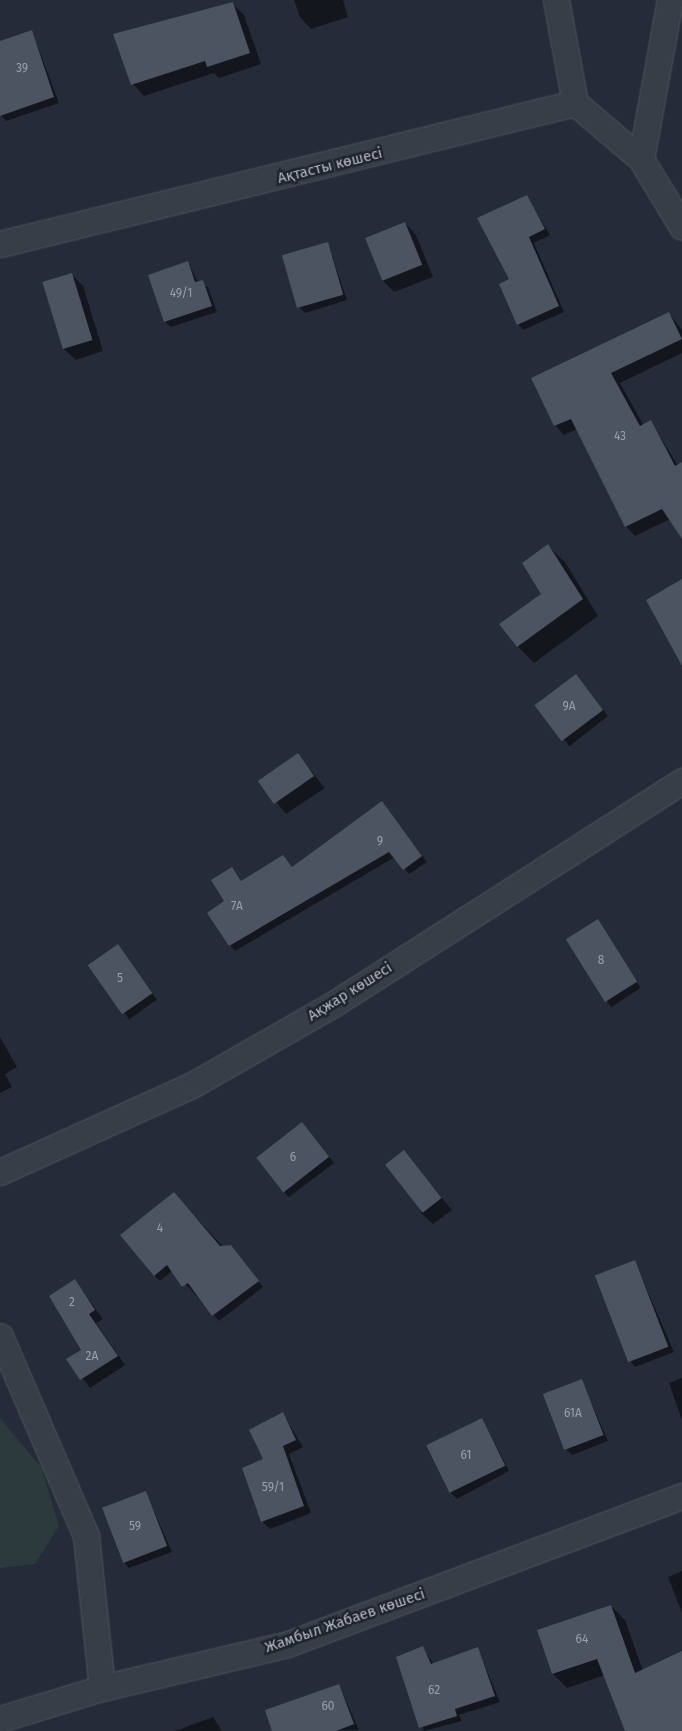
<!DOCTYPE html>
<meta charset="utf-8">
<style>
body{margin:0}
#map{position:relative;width:682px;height:1731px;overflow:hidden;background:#252b38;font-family:"Fira Sans",sans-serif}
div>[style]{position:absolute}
.green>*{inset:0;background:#2b3b3d}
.shadow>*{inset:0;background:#0007;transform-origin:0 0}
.building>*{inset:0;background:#4c5361;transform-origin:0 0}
.roads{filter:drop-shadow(0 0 1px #515660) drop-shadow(0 0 1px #515660)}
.minor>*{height:25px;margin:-12.5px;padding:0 12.5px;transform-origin:12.5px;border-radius:12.5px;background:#383e48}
span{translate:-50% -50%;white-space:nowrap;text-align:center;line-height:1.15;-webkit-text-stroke:5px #1e232d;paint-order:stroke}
.number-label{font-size:12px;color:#9aa0ab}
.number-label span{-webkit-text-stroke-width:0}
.street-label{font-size:15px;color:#b4b9c4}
</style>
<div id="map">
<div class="green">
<div style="clip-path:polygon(0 1418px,41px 1467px,59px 1526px,35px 1564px,0 1568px)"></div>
</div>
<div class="shadow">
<div style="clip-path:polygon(294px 0,343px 0,348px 17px,311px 29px,300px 17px)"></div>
<div style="clip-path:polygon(232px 3px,244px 15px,261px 64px,219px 78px,214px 73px,144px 96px,133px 84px)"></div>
<div style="clip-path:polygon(32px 31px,59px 103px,6px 121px,0 114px,0 42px)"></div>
<div style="clip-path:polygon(526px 196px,550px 235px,534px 243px,564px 312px,523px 330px,518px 324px,511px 280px)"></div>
<div style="clip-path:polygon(405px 223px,416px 235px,433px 277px,394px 292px,382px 280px)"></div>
<div style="clip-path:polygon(328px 244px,347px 300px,305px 313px,299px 307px)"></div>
<div style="clip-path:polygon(188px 262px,198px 282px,208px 287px,217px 312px,171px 327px,165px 322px)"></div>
<div style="clip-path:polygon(72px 275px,83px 286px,103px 351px,76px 360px,64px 349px,45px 284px)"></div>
<div style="clip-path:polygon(669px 313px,682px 330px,682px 353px,620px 383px,644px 426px,651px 422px,678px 466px,682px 464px,682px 532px,670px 519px,635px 536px,626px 526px,577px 429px,564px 435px,555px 425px)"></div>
<div style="clip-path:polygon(548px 546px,565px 562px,598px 616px,534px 663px,518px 647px,543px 594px)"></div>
<div style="left:576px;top:675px;width:52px;height:49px;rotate:52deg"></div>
<div style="clip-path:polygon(298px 755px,325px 788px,286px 814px,260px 782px)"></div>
<div style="clip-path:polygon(382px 802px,427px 862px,409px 874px,395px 857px,235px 951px,230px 945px,225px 901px,232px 868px,242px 882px,283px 856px,293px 868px)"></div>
<div style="left:597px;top:921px;width:80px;height:35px;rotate:57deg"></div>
<div style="left:118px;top:946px;width:66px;height:34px;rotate:54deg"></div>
<div style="clip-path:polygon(0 1037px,17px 1067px,5px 1074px,12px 1087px,0 1093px)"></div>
<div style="clip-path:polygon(307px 1129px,334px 1163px,289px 1197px,284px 1192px)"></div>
<div style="clip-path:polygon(404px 1152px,452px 1210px,433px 1224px,421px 1213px)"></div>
<div style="clip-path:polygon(179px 1199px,226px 1250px,231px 1246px,236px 1252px,263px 1287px,219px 1321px,173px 1270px,160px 1281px,154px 1275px)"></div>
<div style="clip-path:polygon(635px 1262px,674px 1352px,635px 1367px,630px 1361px)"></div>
<div style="clip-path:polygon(75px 1281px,103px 1319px,96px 1323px,125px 1365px,90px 1388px,68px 1359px,82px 1350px)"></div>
<div style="clip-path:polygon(682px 1378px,682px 1420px,669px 1383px)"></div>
<div style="clip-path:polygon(581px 1380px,608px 1441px,572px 1455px,566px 1449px)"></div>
<div style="clip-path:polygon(283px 1414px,303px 1447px,289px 1454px,311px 1513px,270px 1529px,262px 1521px,265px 1460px)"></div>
<div style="clip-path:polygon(482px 1419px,509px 1471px,457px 1499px,451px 1493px)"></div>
<div style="clip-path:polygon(146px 1493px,172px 1552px,129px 1568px,124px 1562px)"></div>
<div style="clip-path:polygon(682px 1571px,682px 1613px,668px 1577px)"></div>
<div style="clip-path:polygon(611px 1606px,625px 1620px,643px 1671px,682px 1652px,682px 1731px,627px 1731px,605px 1675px,567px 1688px,553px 1674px,539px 1631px)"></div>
<div style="clip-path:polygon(423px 1648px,434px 1665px,478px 1649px,500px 1702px,459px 1715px,462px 1721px,424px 1731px,397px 1658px)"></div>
<div style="clip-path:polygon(339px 1685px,359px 1730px,274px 1731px)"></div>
<div style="clip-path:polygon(213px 1717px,222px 1731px,175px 1731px)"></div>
</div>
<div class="building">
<div style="clip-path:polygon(233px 2px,250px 53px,207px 67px,205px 61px,131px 85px,113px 34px)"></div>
<div style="clip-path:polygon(32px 30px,54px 97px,0 116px,0 41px)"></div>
<div style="clip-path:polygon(527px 195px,545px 229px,529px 237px,559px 306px,517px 325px,499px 284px,509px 279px,477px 218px)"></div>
<div style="left:405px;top:222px;width:46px;height:43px;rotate:68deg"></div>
<div style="left:328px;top:242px;width:55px;height:48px;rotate:74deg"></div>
<div style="clip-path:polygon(188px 261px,195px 282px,203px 280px,212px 306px,164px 322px,148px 275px)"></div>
<div style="left:72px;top:273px;width:70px;height:31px;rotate:73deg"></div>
<div style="clip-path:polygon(669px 312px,682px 339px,611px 373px,640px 426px,651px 420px,675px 466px,682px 462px,682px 539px,662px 509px,625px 527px,571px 419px,554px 426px,531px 378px)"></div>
<div style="clip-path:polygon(548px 544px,583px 599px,517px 647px,499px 624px,541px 594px,522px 563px)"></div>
<div style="clip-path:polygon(682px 579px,682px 666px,646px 600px)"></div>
<div style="left:576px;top:674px;width:45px;height:52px;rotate:53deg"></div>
<div style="left:298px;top:753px;width:28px;height:49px;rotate:55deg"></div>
<div style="clip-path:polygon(382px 801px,422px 856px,403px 870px,389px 852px,229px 946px,207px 913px,224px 901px,211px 880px,232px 867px,241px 881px,283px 855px,292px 867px)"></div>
<div style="left:598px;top:919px;width:74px;height:38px;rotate:58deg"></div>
<div style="left:118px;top:944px;width:60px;height:37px;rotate:55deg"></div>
<div style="left:302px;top:1122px;width:44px;height:58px;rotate:52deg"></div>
<div style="left:404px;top:1150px;width:61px;height:24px;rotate:52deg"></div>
<div style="clip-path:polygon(174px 1192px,220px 1246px,231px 1245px,259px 1281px,212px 1316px,188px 1283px,182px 1287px,167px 1265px,154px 1276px,120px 1235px)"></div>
<div style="left:635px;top:1260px;width:93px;height:43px;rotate:69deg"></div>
<div style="clip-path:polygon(75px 1279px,95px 1310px,89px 1314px,118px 1356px,80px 1380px,66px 1359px,81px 1350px,49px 1296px)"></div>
<div style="left:582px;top:1379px;width:60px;height:42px;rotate:69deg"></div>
<div style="clip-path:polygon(283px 1412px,296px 1440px,283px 1446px,304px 1506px,261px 1522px,242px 1468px,263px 1459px,249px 1430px)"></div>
<div style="left:482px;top:1418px;width:53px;height:62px;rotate:64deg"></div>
<div style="left:146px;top:1491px;width:59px;height:47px;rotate:69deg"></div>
<div style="clip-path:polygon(611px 1605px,635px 1673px,682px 1651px,682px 1731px,625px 1731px,597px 1659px,552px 1674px,537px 1630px)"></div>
<div style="clip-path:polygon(423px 1646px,431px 1664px,478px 1647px,495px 1696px,455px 1709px,457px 1716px,419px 1728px,396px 1657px)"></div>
<div style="clip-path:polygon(339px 1684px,354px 1724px,336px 1731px,272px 1731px,265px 1710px)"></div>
</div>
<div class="roads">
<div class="minor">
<div style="left:556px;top:0;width:105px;rotate:79.5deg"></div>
<div style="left:641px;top:159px;width:162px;rotate:-79.7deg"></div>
<div style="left:0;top:244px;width:592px;rotate:-13.78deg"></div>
<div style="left:575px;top:103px;width:87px;rotate:40.3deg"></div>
<div style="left:641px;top:159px;width:79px;rotate:58.9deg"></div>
<div style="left:0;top:1172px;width:213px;rotate:-24.4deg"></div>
<div style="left:194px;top:1084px;width:159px;rotate:-29.8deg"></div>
<div style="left:332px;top:1005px;width:416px;rotate:-32.6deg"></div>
<div style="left:0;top:1336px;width:218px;rotate:66.7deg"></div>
<div style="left:86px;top:1536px;width:153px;rotate:84deg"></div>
<div style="left:0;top:1719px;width:107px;rotate:-16.9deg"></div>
<div style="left:102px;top:1688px;width:191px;rotate:-13.3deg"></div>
<div style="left:288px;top:1644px;width:421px;rotate:-20.6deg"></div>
</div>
</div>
<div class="number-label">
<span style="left:22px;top:69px">39</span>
<span style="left:181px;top:294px">49/1</span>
<span style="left:620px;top:437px">43</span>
<span style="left:569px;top:707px">9А</span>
<span style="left:380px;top:842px">9</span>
<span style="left:237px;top:907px">7А</span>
<span style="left:601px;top:961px">8</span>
<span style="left:120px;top:979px">5</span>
<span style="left:293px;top:1158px">6</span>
<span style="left:160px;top:1229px">4</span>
<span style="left:72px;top:1303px">2</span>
<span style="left:92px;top:1357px">2A</span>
<span style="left:573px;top:1414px">61А</span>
<span style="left:466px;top:1456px">61</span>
<span style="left:273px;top:1488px">59/1</span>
<span style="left:135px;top:1527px">59</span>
<span style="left:582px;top:1640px">64</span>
<span style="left:434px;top:1691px">62</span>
<span style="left:328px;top:1707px">60</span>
</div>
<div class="street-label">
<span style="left:330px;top:166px;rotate:-14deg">Ақтасты көшесі</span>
<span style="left:350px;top:992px;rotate:-32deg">Ақжар көшесі</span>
<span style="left:345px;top:1621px;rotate:-19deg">Жамбыл Жабаев көшесі</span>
</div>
</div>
